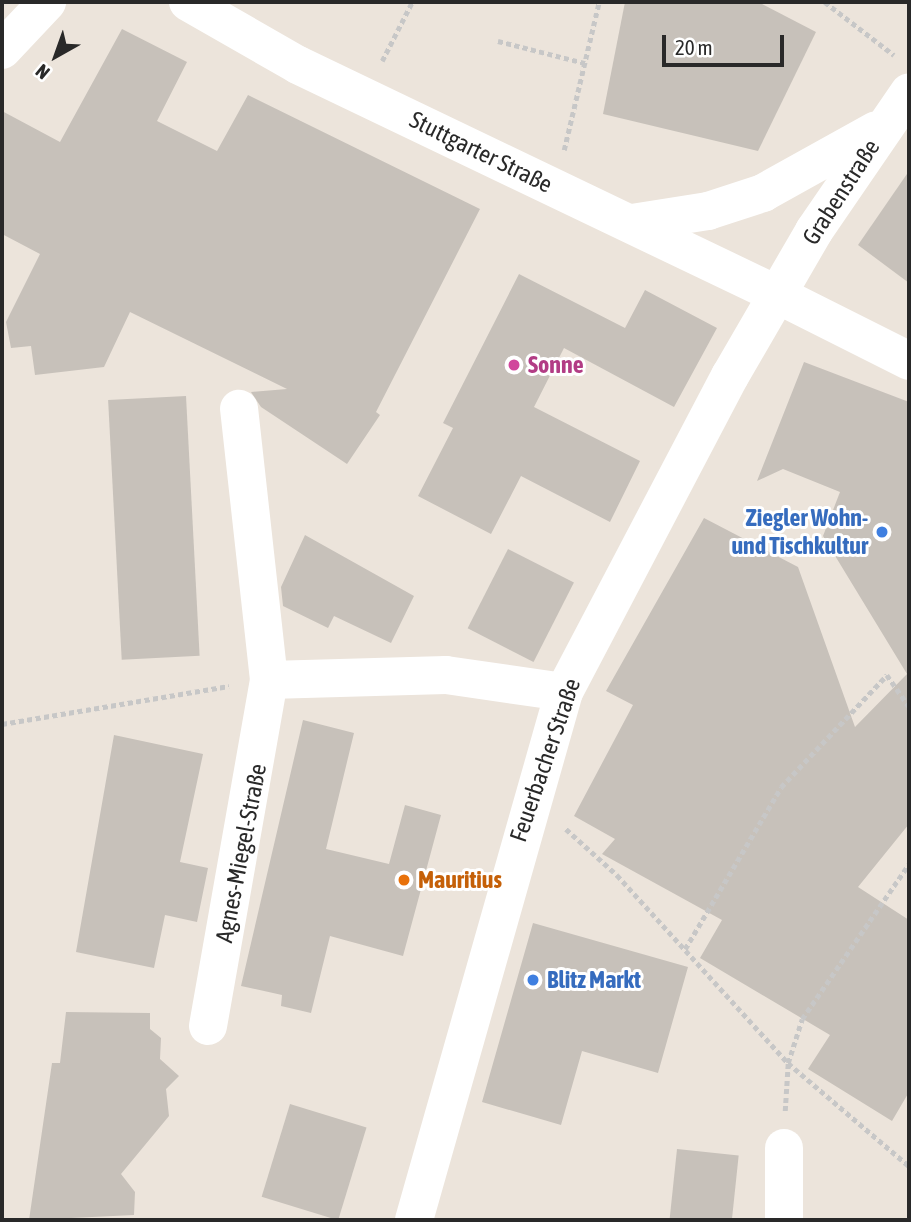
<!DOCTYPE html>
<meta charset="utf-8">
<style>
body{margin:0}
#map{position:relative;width:911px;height:1222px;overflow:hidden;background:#ece4db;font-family:"Asap Condensed",sans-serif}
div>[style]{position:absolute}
.building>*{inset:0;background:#c7c1ba;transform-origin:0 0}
.path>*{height:4.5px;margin-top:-2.25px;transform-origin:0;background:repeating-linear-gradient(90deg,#c7c7c7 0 5px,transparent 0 8.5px)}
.minor>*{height:38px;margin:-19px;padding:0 19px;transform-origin:19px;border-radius:19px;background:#fff}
.secondary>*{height:38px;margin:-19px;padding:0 19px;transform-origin:19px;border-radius:19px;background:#fff}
.dots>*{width:19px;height:19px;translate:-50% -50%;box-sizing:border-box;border:4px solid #fff;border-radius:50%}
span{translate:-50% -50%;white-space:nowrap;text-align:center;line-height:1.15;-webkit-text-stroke:6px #fff;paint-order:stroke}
.street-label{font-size:24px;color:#292929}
.hotel-label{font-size:24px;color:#b23c85;font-weight:700}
.left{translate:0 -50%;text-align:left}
.shop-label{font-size:24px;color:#366cbe;font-weight:700}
.right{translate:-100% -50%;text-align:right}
.food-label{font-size:24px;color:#c56008;font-weight:700}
.frame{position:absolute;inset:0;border:4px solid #292929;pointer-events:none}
.north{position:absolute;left:21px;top:21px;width:70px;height:70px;-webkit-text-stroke:5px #fff;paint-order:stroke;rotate:220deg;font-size:19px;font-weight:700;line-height:28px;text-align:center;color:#292929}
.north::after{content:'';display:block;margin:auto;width:24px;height:32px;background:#292929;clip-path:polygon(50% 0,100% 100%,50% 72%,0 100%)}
.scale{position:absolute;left:662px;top:35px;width:122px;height:32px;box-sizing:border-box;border:4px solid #292929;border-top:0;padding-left:9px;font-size:21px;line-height:24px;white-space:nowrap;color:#292929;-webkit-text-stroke:5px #fff;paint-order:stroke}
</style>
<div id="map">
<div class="building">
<div style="clip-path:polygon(625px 2px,758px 2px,816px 32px,758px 151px,603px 114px)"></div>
<div style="clip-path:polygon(122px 29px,187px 62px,157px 121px,217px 151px,248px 95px,480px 209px,376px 412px,380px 415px,347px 464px,261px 407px,251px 392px,287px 389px,130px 312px,104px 367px,35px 375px,31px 346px,11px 348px,6px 322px,40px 254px,2px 234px,2px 111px,60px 142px)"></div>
<div style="clip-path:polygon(909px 171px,909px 283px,858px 245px)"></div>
<div style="clip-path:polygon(519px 274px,625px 328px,645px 290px,717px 328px,674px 407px,564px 348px,534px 407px,640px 461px,610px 522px,521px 476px,491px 534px,418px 496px,453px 428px,443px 423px)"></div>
<div style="clip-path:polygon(804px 362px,909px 402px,909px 824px,858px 887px,909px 920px,909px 1092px,892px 1121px,808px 1069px,830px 1035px,700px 958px,722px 920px,602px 854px,615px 839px,574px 816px,633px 705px,606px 691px,704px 518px,798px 567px,855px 727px,907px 674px,823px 536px,840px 492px,783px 469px,757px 481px)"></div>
<div style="left:186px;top:396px;width:260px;height:78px;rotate:87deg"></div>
<div style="clip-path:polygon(305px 535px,414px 596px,391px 643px,334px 616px,328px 628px,283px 606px,281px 587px)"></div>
<div style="left:508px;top:549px;width:74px;height:89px;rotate:27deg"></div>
<div style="clip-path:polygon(303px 720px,354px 733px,326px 849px,389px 864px,405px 805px,441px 815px,403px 956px,330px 936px,311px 1013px,281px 1006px,282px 995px,241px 986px)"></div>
<div style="clip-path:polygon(114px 735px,203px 754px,180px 862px,208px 868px,197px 922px,165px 915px,154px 968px,76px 952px)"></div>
<div style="clip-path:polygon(533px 923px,688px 967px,658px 1073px,582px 1051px,561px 1125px,482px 1102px)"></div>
<div style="clip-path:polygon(66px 1012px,150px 1013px,150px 1029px,161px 1038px,160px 1059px,179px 1076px,166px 1089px,169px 1116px,121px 1174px,135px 1192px,134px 1215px,29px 1220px,52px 1063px,60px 1063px)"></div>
<div style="left:290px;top:1104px;width:80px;height:97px;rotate:17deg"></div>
<div style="left:677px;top:1149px;width:62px;height:71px;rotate:6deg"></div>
</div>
<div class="path">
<div style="left:825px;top:2px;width:87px;rotate:37.5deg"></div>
<div style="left:498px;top:41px;width:90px;rotate:14.2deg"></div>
<div style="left:382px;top:61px;width:66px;rotate:-63deg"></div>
<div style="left:564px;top:150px;width:152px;rotate:-76.7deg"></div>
<div style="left:2px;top:724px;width:230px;rotate:-9.5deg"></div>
<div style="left:566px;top:829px;width:69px;rotate:42deg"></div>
<div style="left:617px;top:875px;width:254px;rotate:47.7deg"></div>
<div style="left:788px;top:1063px;width:159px;rotate:40.4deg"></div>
<div style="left:685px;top:949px;width:188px;rotate:-59.3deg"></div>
<div style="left:781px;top:787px;width:154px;rotate:-46.6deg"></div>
<div style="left:887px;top:675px;width:38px;rotate:55deg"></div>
<div style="left:785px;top:1111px;width:48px;rotate:-86.4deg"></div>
<div style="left:788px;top:1063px;width:46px;rotate:-72.3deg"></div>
<div style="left:802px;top:1019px;width:188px;rotate:-55.4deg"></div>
</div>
<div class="minor">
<div style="left:2px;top:50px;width:66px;rotate:-46.8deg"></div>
<div style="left:778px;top:295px;width:147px;rotate:26.7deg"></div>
<div style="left:269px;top:680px;width:177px;rotate:-1.6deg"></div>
<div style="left:446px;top:675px;width:119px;rotate:8.2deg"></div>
<div style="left:208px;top:1026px;width:351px;rotate:-80deg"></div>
<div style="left:269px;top:680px;width:273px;rotate:-96.3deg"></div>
<div style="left:784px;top:1148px;width:72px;rotate:90deg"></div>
</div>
<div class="secondary">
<div style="left:188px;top:2px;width:127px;rotate:29.8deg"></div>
<div style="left:298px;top:65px;width:532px;rotate:25.6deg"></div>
<div style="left:632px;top:223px;width:77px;rotate:-9deg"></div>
<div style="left:708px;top:211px;width:58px;rotate:-18.1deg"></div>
<div style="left:763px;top:193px;width:129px;rotate:-29.1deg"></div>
<div style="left:414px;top:1220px;width:549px;rotate:-74.14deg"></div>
<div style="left:564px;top:692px;width:357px;rotate:-62.3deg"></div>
<div style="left:730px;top:376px;width:168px;rotate:-59.9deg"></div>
<div style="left:814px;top:231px;width:168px;rotate:-55.6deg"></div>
</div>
<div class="dots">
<div style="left:514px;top:365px;background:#d1479c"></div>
<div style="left:882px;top:532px;background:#3f7fe0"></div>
<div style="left:404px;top:880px;background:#e8710a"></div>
<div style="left:533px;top:980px;background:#3f7fe0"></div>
</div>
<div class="street-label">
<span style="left:481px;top:152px;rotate:26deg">Stuttgarter Straße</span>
<span style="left:841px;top:192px;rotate:-57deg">Grabenstraße</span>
<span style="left:545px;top:760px;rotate:-71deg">Feuerbacher Straße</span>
<span style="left:241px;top:853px;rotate:-79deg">Agnes-Miegel-Straße</span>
</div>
<div class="hotel-label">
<span class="left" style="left:528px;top:365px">Sonne</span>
</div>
<div class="shop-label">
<span class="right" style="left:868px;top:532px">Ziegler Wohn-<br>und Tischkultur</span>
<span class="left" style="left:547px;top:980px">Blitz Markt</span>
</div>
<div class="food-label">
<span class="left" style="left:418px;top:880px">Mauritius</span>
</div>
<div class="frame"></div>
<div class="north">N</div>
<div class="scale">20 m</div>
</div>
